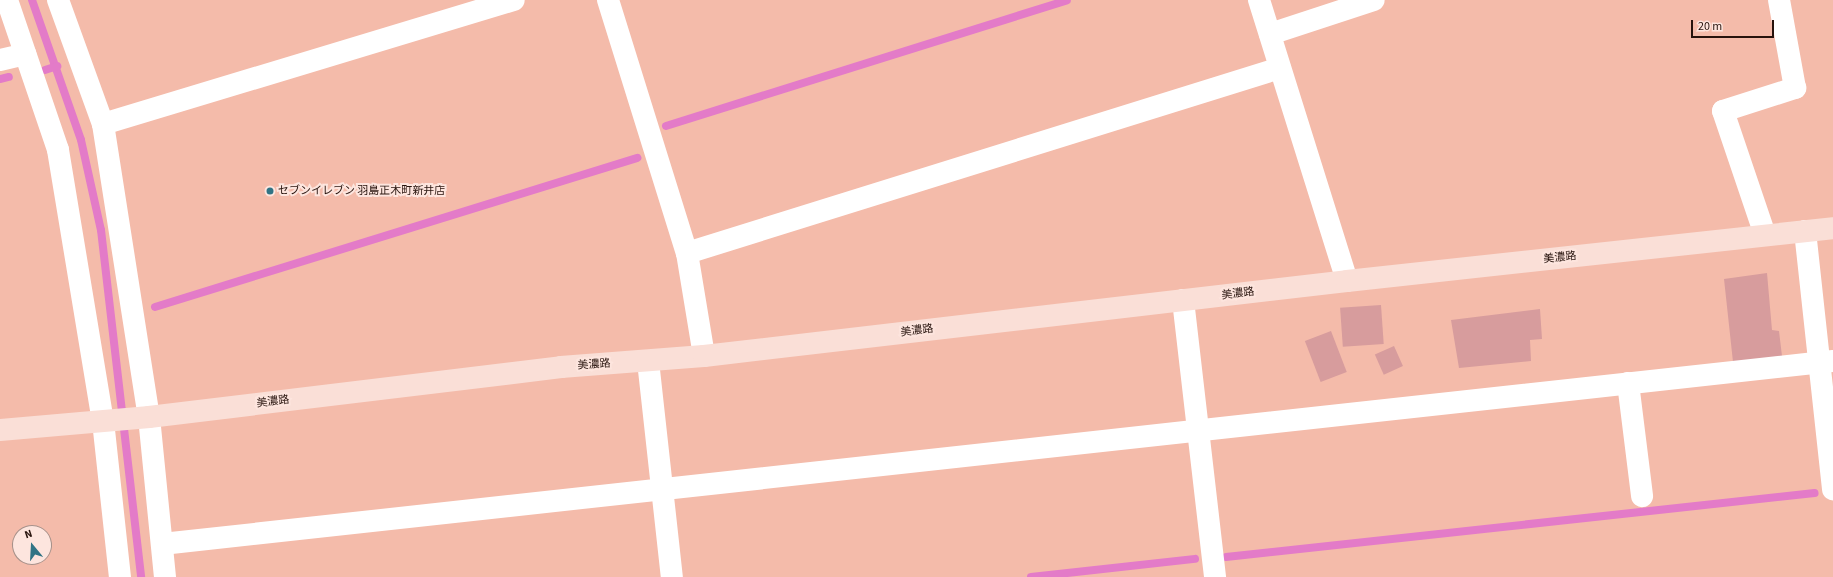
<!DOCTYPE html>
<meta charset="utf-8">
<style>
body{margin:0}
#map{position:relative;width:1833px;height:577px;overflow:hidden;background:#f4bbaa;font-family:"Source Sans 3","Noto Sans JP",sans-serif}
div>[style]{position:absolute}
.stream>*{height:8px;margin:-4px;padding:0 4px;transform-origin:4px;border-radius:4px;background:#e37bc8}
.building>*{inset:0;background:#d79c9d;transform-origin:0 0}
.minor>*{height:22px;margin:-11px;padding:0 11px;transform-origin:11px;border-radius:11px;background:#fff}
.primary>*{height:22px;margin:-11px;padding:0 11px;transform-origin:11px;border-radius:11px;background:#fadfd7}
.dots>*{width:11px;height:11px;translate:-50% -50%;box-sizing:border-box;border:2px solid #fde5de;border-radius:50%}
span{translate:-50% -50%;white-space:nowrap;text-align:center;line-height:1.15;-webkit-text-stroke:4px #fde5de;paint-order:stroke}
.poi-label{font-size:11px;color:#27130d}
.left{translate:0 -50%;text-align:left}
.street-label{font-size:11px;color:#27130d}
.north{position:absolute;left:12px;top:525px;width:40px;height:40px;box-sizing:border-box;background:#fde5de;border:1px solid #a7918a;border-radius:50%;rotate:342deg;font-size:11px;font-weight:700;line-height:16px;text-align:center;color:#27130d}
.north::after{content:'';display:block;margin:auto;width:14px;height:18px;background:#317485;clip-path:polygon(50% 0,100% 100%,50% 72%,0 100%)}
.scale{position:absolute;left:1691px;top:20px;width:83px;height:18px;box-sizing:border-box;border:2px solid #27130d;border-top:0;padding-left:5px;font-size:12px;line-height:14px;white-space:nowrap;color:#27130d;-webkit-text-stroke:3px #fde5de;paint-order:stroke}
</style>
<div id="map">
<div class="stream">
<div style="left:32px;top:0;width:148px;rotate:70.7deg"></div>
<div style="left:81px;top:140px;width:92px;rotate:77.5deg"></div>
<div style="left:101px;top:230px;width:349px;rotate:83.4deg"></div>
<div style="left:45px;top:70px;width:13px;rotate:-18deg"></div>
<div style="left:0;top:79px;width:9px;rotate:-13deg"></div>
<div style="left:666px;top:126px;width:420px;rotate:-17.4deg"></div>
<div style="left:155px;top:307px;width:505px;rotate:-17.18deg"></div>
<div style="left:1226px;top:557px;width:592px;rotate:-6.2deg"></div>
<div style="left:1031px;top:577px;width:165px;rotate:-6.3deg"></div>
</div>
<div class="building">
<div style="clip-path:polygon(1767px 273px,1772px 330px,1779px 331px,1782px 356px,1733px 362px,1724px 279px)"></div>
<div style="left:1381px;top:305px;width:39px;height:41px;rotate:86deg"></div>
<div style="clip-path:polygon(1540px 309px,1542px 339px,1530px 340px,1531px 361px,1459px 368px,1451px 320px)"></div>
<div style="left:1331px;top:331px;width:44px;height:28px;rotate:69deg"></div>
<div style="left:1394px;top:346px;width:22px;height:21px;rotate:66deg"></div>
</div>
<div class="minor">
<div style="left:7px;top:0;width:158px;rotate:71.2deg"></div>
<div style="left:58px;top:150px;width:275px;rotate:80.6deg"></div>
<div style="left:103px;top:421px;width:157px;rotate:83.8deg"></div>
<div style="left:58px;top:0;width:132px;rotate:70.1deg"></div>
<div style="left:103px;top:124px;width:429px;rotate:-16.8deg"></div>
<div style="left:608px;top:0;width:265px;rotate:72.7deg"></div>
<div style="left:687px;top:253px;width:104px;rotate:80.6deg"></div>
<div style="left:1259px;top:0;width:294px;rotate:72.6deg"></div>
<div style="left:1270px;top:34px;width:109px;rotate:-18.1deg"></div>
<div style="left:0;top:60px;width:26px;rotate:-13deg"></div>
<div style="left:103px;top:124px;width:297px;rotate:81.1deg"></div>
<div style="left:149px;top:417px;width:161px;rotate:84.3deg"></div>
<div style="left:1805px;top:231px;width:260px;rotate:83.8deg"></div>
<div style="left:1765px;top:235px;width:131px;rotate:-108.7deg"></div>
<div style="left:1723px;top:111px;width:76px;rotate:-17.7deg"></div>
<div style="left:1795px;top:88px;width:89px;rotate:-100.3deg"></div>
<div style="left:687px;top:253px;width:621px;rotate:-17.33deg"></div>
<div style="left:1183px;top:300px;width:279px;rotate:83.4deg"></div>
<div style="left:648px;top:361px;width:217px;rotate:83.7deg"></div>
<div style="left:1628px;top:383px;width:114px;rotate:82.9deg"></div>
<div style="left:162px;top:544px;width:1681px;rotate:-6.25deg"></div>
</div>
<div class="primary">
<div style="left:0;top:430px;width:150px;rotate:-5deg"></div>
<div style="left:149px;top:417px;width:415px;rotate:-6.9deg"></div>
<div style="left:561px;top:367px;width:143px;rotate:-4.4deg"></div>
<div style="left:704px;top:356px;width:647px;rotate:-6.65deg"></div>
<div style="left:1347px;top:281px;width:489px;rotate:-6.2deg"></div>
</div>
<div class="dots">
<div style="left:270px;top:191px;background:#317485"></div>
</div>
<div class="poi-label">
<span class="left" style="left:278px;top:191px">セブンイレブン 羽島正木町新井店</span>
</div>
<div class="street-label">
<span style="left:1560px;top:258px;rotate:-6deg">美濃路</span>
<span style="left:1238px;top:294px;rotate:-7deg">美濃路</span>
<span style="left:917px;top:331px;rotate:-7deg">美濃路</span>
<span style="left:594px;top:365px;rotate:-4deg">美濃路</span>
<span style="left:273px;top:402px;rotate:-7deg">美濃路</span>
</div>
<div class="north">N</div>
<div class="scale">20 m</div>
</div>
